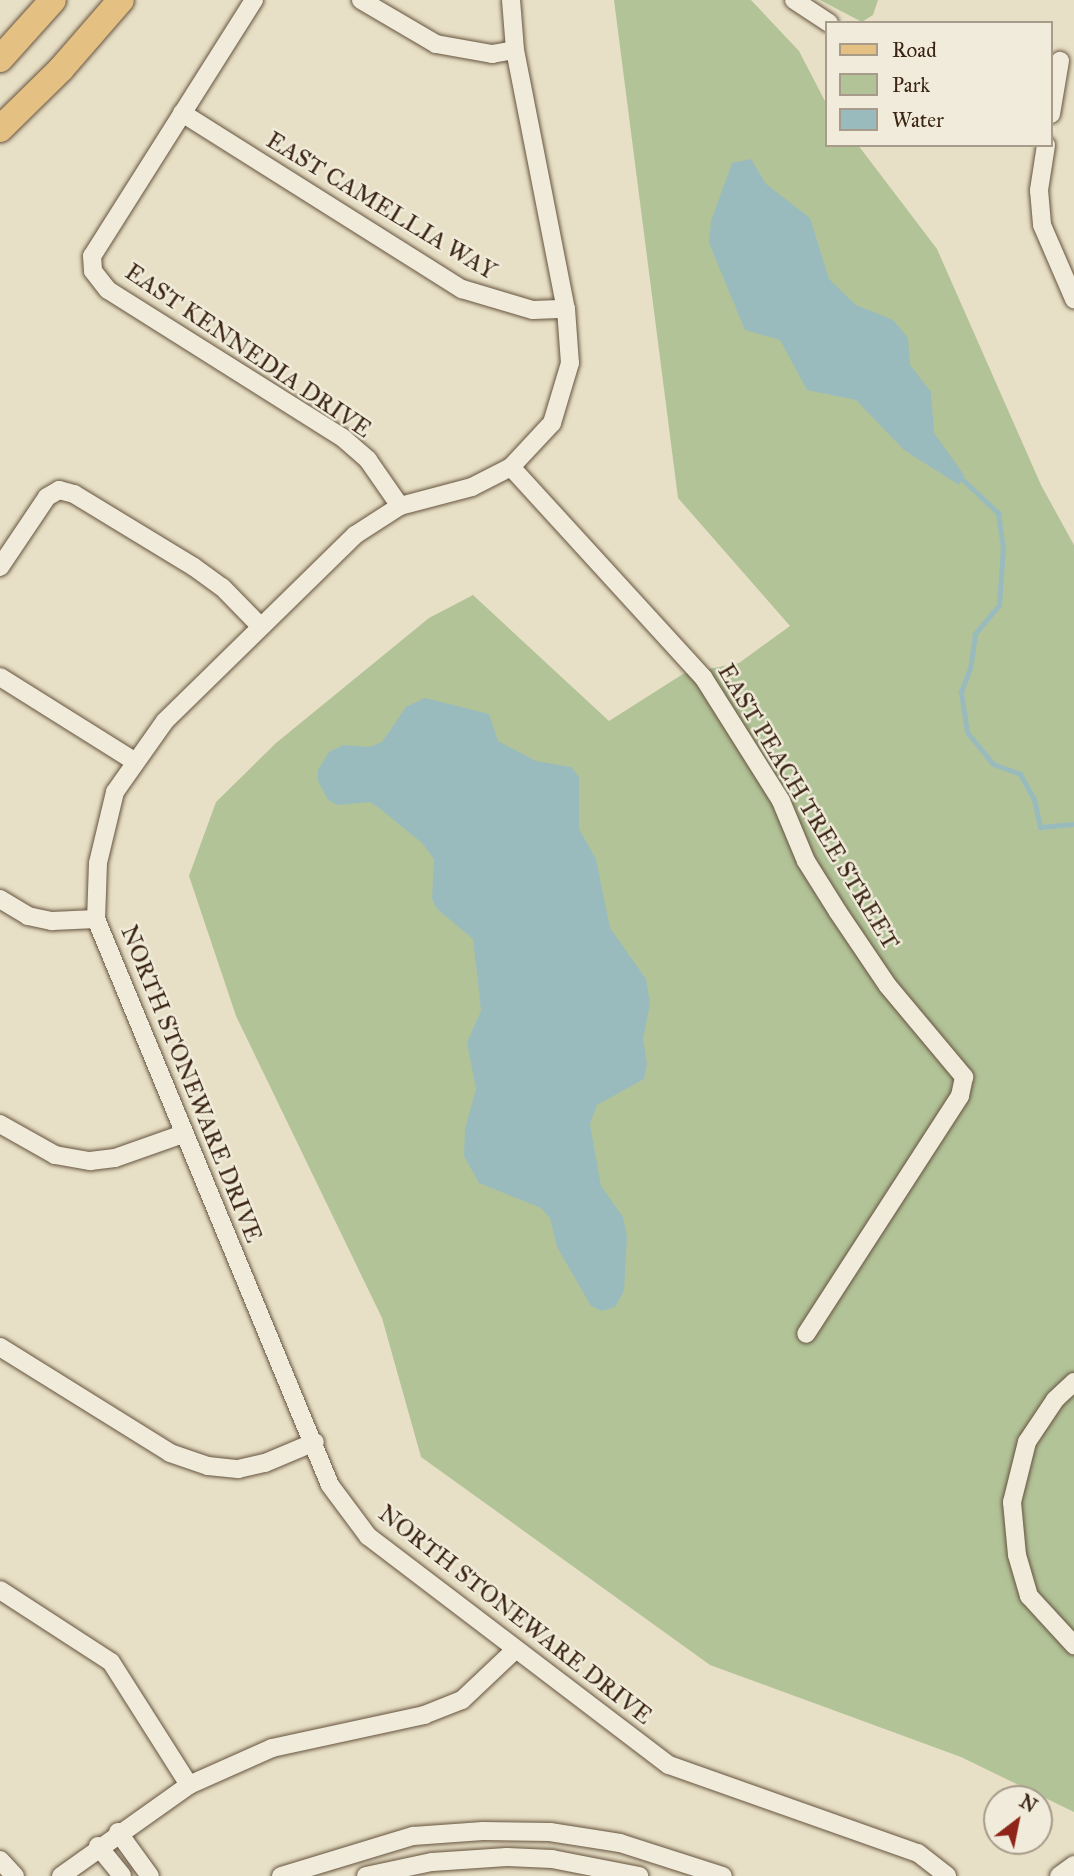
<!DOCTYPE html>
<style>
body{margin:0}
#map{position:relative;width:1074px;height:1876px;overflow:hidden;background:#e8e0c6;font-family:"IM FELL Great Primer",serif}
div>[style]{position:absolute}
.green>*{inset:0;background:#b2c398}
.water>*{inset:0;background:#9abbbd}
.stream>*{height:5px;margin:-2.5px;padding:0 2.5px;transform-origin:2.5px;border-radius:2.5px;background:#9abbbd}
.roads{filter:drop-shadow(0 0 2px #66533f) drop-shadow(0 0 2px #66533f)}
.minor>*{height:18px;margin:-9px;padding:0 9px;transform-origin:9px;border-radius:9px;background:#f0ebda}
.primary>*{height:26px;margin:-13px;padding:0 13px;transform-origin:13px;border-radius:13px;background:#e4c083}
span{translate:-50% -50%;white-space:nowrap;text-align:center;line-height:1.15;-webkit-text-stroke:5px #f0ebda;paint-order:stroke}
.street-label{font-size:24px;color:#3b2412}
.legend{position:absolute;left:825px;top:21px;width:228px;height:126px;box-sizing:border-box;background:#f0ebda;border:2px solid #a89b8a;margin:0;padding:9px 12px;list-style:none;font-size:21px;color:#3b2412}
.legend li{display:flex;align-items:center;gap:14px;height:35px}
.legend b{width:35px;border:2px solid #a89b8a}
.north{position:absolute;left:983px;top:1785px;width:70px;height:70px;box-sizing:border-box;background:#f0ebda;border:2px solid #a89b8a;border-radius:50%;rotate:32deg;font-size:19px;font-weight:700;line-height:28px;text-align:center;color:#3b2412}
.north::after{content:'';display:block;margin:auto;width:24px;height:32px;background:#8f2418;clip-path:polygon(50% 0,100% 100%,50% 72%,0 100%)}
</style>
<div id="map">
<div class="green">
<div style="clip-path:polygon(614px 0,751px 0,799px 51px,827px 105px,827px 145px,858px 145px,937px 249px,1041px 485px,1074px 545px,1074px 1812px,961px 1757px,710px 1665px,421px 1457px,382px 1318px,236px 1016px,189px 876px,216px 802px,276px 743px,429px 618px,473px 595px,609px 721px,683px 674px,739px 663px,790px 626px,678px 498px)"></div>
<div style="clip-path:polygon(820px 0,878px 0,873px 15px,862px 22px)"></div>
</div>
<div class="water">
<div style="clip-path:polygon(751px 159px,766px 184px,810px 218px,829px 279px,856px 305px,893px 320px,908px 338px,910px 365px,931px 392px,934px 433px,964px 475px,959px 485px,904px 450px,856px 400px,807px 390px,780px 340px,745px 330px,709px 243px,711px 221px,732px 163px)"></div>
<div style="clip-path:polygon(425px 698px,489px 714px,498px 741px,536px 761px,571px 767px,579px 777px,579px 829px,596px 859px,610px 928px,646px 979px,650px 1004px,643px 1039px,647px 1064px,644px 1079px,597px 1105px,590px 1124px,601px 1186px,623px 1217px,627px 1237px,624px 1291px,615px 1307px,602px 1311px,591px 1306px,557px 1247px,550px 1218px,541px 1208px,479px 1183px,464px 1156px,465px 1129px,476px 1089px,467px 1042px,481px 1011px,478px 982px,473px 939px,437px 909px,432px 899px,434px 859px,422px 843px,379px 808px,370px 802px,338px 805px,328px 800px,318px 781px,318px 770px,329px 752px,343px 745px,369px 747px,382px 742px,406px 707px)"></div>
</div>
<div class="stream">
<div style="left:962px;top:479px;width:50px;rotate:43.4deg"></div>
<div style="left:998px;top:513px;width:34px;rotate:82deg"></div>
<div style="left:1003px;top:547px;width:58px;rotate:93.9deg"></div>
<div style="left:999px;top:605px;width:38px;rotate:130deg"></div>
<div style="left:975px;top:634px;width:34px;rotate:98deg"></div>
<div style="left:970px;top:668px;width:26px;rotate:111deg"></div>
<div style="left:961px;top:692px;width:40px;rotate:81.5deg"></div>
<div style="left:967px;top:732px;width:41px;rotate:50.9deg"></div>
<div style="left:993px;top:764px;width:29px;rotate:20deg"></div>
<div style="left:1020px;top:774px;width:29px;rotate:61deg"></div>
<div style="left:1034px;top:799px;width:29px;rotate:78deg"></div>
<div style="left:1040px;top:827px;width:34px;rotate:-5deg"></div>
</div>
<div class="roads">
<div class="minor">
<div style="left:254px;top:0;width:303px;rotate:122.3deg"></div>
<div style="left:92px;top:256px;width:15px;rotate:86deg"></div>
<div style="left:93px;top:271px;width:24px;rotate:52deg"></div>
<div style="left:108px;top:290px;width:278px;rotate:32.2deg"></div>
<div style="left:343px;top:438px;width:33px;rotate:41deg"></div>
<div style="left:368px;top:460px;width:56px;rotate:55.2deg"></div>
<div style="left:361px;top:0;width:87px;rotate:30.4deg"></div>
<div style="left:436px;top:44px;width:57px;rotate:10.1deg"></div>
<div style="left:492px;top:54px;width:23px;rotate:-10deg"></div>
<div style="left:511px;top:0;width:50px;rotate:85.4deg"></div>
<div style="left:515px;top:50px;width:264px;rotate:78.9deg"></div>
<div style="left:566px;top:309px;width:54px;rotate:85.8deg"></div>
<div style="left:570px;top:363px;width:63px;rotate:106.7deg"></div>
<div style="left:552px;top:423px;width:60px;rotate:133deg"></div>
<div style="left:511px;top:467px;width:44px;rotate:152.9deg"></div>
<div style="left:472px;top:487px;width:74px;rotate:165.2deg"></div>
<div style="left:400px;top:506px;width:54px;rotate:147.2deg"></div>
<div style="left:355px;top:535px;width:266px;rotate:135.6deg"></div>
<div style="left:165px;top:721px;width:87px;rotate:125.2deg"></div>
<div style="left:115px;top:792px;width:73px;rotate:103.5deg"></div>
<div style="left:98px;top:863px;width:56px;rotate:92deg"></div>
<div style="left:96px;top:919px;width:612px;rotate:67.54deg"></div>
<div style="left:330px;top:1485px;width:64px;rotate:53.3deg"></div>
<div style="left:368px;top:1536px;width:378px;rotate:37.3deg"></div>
<div style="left:669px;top:1765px;width:264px;rotate:19.5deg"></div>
<div style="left:918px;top:1853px;width:37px;rotate:38deg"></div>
<div style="left:794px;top:0;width:42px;rotate:33.3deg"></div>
<div style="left:182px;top:113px;width:331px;rotate:32.2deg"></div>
<div style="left:462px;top:289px;width:74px;rotate:16.5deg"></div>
<div style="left:533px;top:310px;width:33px;rotate:-2deg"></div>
<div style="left:1051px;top:114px;width:54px;rotate:-80.4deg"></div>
<div style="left:1046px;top:145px;width:46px;rotate:98.8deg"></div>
<div style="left:1039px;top:190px;width:35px;rotate:85deg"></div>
<div style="left:1042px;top:225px;width:81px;rotate:66.6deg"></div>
<div style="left:511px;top:467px;width:285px;rotate:47.6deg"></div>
<div style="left:703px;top:677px;width:146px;rotate:57.8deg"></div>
<div style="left:781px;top:801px;width:65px;rotate:67.4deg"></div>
<div style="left:806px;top:861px;width:60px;rotate:57.9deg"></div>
<div style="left:838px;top:912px;width:89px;rotate:56deg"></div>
<div style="left:888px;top:986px;width:119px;rotate:50.1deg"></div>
<div style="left:964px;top:1077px;width:19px;rotate:102deg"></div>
<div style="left:960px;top:1096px;width:283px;rotate:122.9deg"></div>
<div style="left:0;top:567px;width:84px;rotate:-56.1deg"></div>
<div style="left:47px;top:497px;width:14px;rotate:-30deg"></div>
<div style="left:59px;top:490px;width:16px;rotate:15deg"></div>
<div style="left:74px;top:494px;width:140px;rotate:31.3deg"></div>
<div style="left:194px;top:567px;width:34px;rotate:36deg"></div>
<div style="left:222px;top:587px;width:54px;rotate:45.7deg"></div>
<div style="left:0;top:677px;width:158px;rotate:32.1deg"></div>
<div style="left:0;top:899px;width:33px;rotate:31deg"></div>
<div style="left:28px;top:916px;width:25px;rotate:12deg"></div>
<div style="left:52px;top:921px;width:44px;rotate:-2.6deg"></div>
<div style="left:0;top:1124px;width:63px;rotate:29.4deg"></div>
<div style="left:55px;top:1155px;width:36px;rotate:10deg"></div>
<div style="left:90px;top:1161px;width:25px;rotate:-7deg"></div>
<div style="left:115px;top:1158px;width:72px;rotate:-19.4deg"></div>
<div style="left:0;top:1347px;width:200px;rotate:31.9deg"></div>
<div style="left:170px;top:1453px;width:40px;rotate:18.9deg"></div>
<div style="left:208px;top:1466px;width:30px;rotate:6deg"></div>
<div style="left:238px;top:1469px;width:28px;rotate:-13deg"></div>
<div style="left:265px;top:1463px;width:54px;rotate:-22.8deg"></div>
<div style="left:1074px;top:1382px;width:26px;rotate:137deg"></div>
<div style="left:1055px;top:1400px;width:50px;rotate:123.7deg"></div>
<div style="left:1027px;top:1442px;width:62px;rotate:104deg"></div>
<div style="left:1012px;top:1502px;width:53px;rotate:84.6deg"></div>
<div style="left:1017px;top:1555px;width:43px;rotate:73.7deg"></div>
<div style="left:1029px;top:1596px;width:67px;rotate:47.4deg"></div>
<div style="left:0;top:1590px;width:132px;rotate:33deg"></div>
<div style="left:111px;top:1662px;width:146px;rotate:57.6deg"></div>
<div style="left:118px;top:1832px;width:54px;rotate:54deg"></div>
<div style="left:98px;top:1846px;width:38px;rotate:51deg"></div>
<div style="left:0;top:1860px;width:22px;rotate:47deg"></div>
<div style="left:61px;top:1876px;width:157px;rotate:-35.4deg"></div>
<div style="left:189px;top:1785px;width:91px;rotate:-24deg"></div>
<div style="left:272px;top:1748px;width:156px;rotate:-12.2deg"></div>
<div style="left:424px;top:1715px;width:41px;rotate:-21.5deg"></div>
<div style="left:462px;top:1700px;width:74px;rotate:-43.4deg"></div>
<div style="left:281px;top:1876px;width:138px;rotate:-16.9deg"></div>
<div style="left:413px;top:1836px;width:70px;rotate:-4.1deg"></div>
<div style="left:483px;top:1831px;width:67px;rotate:0.9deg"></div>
<div style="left:550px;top:1832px;width:71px;rotate:8.9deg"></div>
<div style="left:620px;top:1843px;width:108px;rotate:17.8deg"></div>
<div style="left:366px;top:1876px;width:67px;rotate:-12deg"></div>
<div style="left:432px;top:1862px;width:75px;rotate:-3.8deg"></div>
<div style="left:507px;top:1857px;width:45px;rotate:2.5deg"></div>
<div style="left:552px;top:1859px;width:89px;rotate:11.1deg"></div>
<div style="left:1059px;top:1876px;width:19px;rotate:-36deg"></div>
</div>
<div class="primary">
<div style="left:0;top:59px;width:79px;rotate:-48.1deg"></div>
<div style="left:0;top:129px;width:86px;rotate:-44.5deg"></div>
<div style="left:61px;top:69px;width:91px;rotate:-49deg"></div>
</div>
</div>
<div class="street-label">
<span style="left:381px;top:206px;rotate:31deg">EAST CAMELLIA WAY</span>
<span style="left:248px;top:351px;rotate:34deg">EAST KENNEDIA DRIVE</span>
<span style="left:808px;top:807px;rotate:59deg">EAST PEACH TREE STREET</span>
<span style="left:191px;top:1084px;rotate:68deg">NORTH STONEWARE DRIVE</span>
<span style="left:515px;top:1615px;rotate:38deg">NORTH STONEWARE DRIVE</span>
</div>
<ul class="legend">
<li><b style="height:9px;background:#e4c083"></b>Road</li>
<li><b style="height:19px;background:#b2c398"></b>Park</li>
<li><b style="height:19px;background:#9abbbd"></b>Water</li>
</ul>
<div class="north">N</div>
</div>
